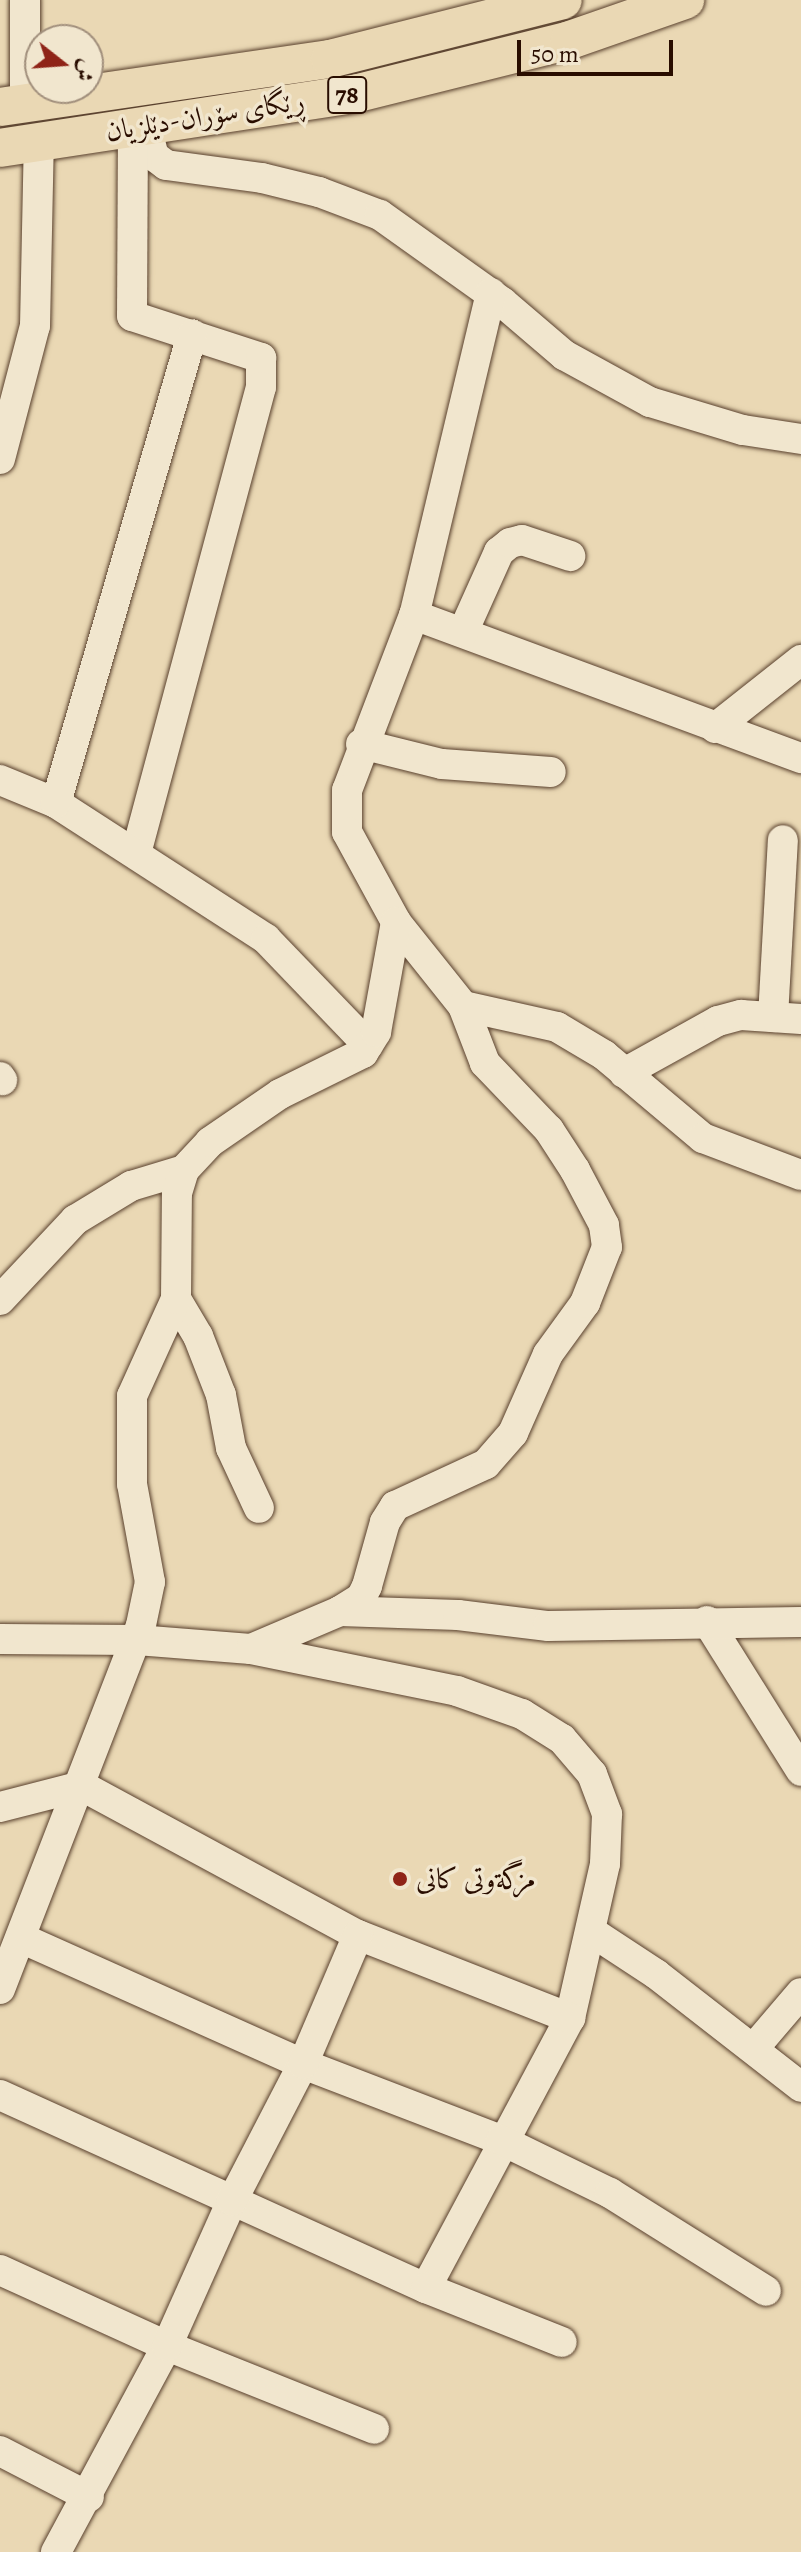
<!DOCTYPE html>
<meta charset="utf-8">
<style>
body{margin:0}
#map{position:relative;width:801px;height:2552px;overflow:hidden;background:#ead8b4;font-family:Alegreya,Amiri,serif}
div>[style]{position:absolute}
.roads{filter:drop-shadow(0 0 2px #59402d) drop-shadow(0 0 2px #59402d)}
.minor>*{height:30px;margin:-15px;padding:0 15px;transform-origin:15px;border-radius:15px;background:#f1e6ce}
.major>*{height:38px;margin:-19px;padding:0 19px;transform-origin:19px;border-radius:19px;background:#ead8b4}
.dots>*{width:22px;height:22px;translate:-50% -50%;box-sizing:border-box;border:4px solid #f1e6ce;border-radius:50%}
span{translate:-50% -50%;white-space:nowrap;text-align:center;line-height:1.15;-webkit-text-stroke:7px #f1e6ce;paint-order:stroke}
.shield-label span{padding:2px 6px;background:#f1e6ce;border:2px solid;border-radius:6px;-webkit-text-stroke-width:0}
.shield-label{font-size:26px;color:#290d00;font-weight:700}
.street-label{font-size:28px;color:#290d00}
.poi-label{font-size:28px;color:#290d00}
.left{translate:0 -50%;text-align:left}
.north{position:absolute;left:24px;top:24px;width:80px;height:80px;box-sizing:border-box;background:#f1e6ce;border:2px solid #a18f7c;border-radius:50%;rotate:107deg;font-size:22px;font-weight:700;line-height:32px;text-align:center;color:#290d00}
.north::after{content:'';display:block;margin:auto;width:28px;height:36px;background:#8f2418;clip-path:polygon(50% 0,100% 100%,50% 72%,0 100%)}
.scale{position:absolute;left:517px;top:40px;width:156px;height:36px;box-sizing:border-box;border:4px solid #290d00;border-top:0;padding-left:10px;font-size:24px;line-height:28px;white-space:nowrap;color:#290d00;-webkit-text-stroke:6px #f1e6ce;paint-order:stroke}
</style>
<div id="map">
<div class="roads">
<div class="minor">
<div style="left:25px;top:0;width:104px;rotate:90deg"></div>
<div style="left:146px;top:125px;width:32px;rotate:76deg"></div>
<div style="left:154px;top:156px;width:15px;rotate:37deg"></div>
<div style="left:166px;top:165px;width:97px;rotate:7.7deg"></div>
<div style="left:262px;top:178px;width:59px;rotate:13.8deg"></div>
<div style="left:319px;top:192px;width:65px;rotate:20.7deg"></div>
<div style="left:380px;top:215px;width:150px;rotate:35.5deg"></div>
<div style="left:502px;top:302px;width:82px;rotate:40.5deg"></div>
<div style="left:564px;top:355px;width:98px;rotate:28.7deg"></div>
<div style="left:650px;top:402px;width:97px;rotate:16.8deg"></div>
<div style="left:743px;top:430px;width:59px;rotate:8.8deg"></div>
<div style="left:133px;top:128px;width:188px;rotate:90.3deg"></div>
<div style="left:132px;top:316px;width:136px;rotate:18deg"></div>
<div style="left:261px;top:358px;width:29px;rotate:90deg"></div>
<div style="left:261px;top:387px;width:482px;rotate:105deg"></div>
<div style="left:491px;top:293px;width:331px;rotate:103.4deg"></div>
<div style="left:414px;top:615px;width:187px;rotate:110.9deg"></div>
<div style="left:347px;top:790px;width:42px;rotate:90deg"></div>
<div style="left:347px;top:832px;width:102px;rotate:61.4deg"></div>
<div style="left:396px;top:922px;width:107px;rotate:51.4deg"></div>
<div style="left:463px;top:1006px;width:96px;rotate:12.6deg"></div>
<div style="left:557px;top:1027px;width:55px;rotate:30.8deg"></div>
<div style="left:604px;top:1055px;width:129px;rotate:40deg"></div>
<div style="left:703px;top:1138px;width:105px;rotate:20.7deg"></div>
<div style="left:0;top:459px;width:138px;rotate:-75.3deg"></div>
<div style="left:35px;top:326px;width:185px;rotate:-88.8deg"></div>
<div style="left:414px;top:615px;width:413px;rotate:20.3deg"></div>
<div style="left:463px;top:632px;width:88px;rotate:-65.8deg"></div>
<div style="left:499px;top:552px;width:14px;rotate:-39deg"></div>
<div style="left:510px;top:543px;width:12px;rotate:-14deg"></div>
<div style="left:522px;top:540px;width:51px;rotate:18.4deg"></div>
<div style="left:715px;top:728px;width:110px;rotate:-38.3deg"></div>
<div style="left:361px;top:744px;width:83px;rotate:13.9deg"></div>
<div style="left:442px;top:764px;width:109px;rotate:4.2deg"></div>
<div style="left:0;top:780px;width:61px;rotate:22.3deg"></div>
<div style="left:56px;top:803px;width:250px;rotate:32.9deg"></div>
<div style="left:266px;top:939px;width:147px;rotate:46.1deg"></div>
<div style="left:56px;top:803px;width:488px;rotate:-73.8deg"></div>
<div style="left:773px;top:1017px;width:177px;rotate:-86.8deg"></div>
<div style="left:624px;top:1073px;width:107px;rotate:-29deg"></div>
<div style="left:718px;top:1021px;width:24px;rotate:-15deg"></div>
<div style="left:741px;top:1015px;width:60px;rotate:3.8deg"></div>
<div style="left:0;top:1077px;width:4px;rotate:56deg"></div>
<div style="left:176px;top:1299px;width:43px;rotate:59.3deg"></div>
<div style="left:198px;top:1336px;width:63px;rotate:68.7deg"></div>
<div style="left:221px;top:1395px;width:54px;rotate:79.3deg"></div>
<div style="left:231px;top:1448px;width:66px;rotate:65deg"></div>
<div style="left:0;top:1300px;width:110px;rotate:-46.8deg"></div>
<div style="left:75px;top:1220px;width:66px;rotate:-31.3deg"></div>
<div style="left:131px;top:1186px;width:55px;rotate:-16.8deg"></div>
<div style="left:340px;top:1611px;width:25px;rotate:-32deg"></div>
<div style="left:361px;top:1598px;width:13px;rotate:-63deg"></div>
<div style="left:367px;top:1586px;width:66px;rotate:-74.3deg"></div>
<div style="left:385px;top:1522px;width:19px;rotate:-58deg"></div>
<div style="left:395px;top:1506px;width:100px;rotate:-24.8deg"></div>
<div style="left:486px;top:1464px;width:41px;rotate:-48.9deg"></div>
<div style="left:513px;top:1433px;width:86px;rotate:-66.1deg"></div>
<div style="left:548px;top:1354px;width:63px;rotate:-54deg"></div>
<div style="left:585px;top:1303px;width:60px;rotate:-68.6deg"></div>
<div style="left:607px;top:1247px;width:22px;rotate:-98deg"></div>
<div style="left:604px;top:1225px;width:62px;rotate:-117.8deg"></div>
<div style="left:575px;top:1170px;width:48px;rotate:-123deg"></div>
<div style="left:549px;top:1130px;width:93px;rotate:-133.7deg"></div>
<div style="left:485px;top:1063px;width:61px;rotate:-111.1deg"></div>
<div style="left:707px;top:1621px;width:177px;rotate:57.9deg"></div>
<div style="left:0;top:1639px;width:137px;rotate:0.4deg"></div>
<div style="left:137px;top:1640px;width:114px;rotate:4.5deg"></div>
<div style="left:251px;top:1649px;width:210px;rotate:11.5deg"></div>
<div style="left:457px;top:1691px;width:69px;rotate:19.5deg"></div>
<div style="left:522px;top:1714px;width:47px;rotate:32deg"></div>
<div style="left:562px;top:1739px;width:46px;rotate:49.4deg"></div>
<div style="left:592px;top:1774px;width:43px;rotate:69.4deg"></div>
<div style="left:607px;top:1814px;width:50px;rotate:92.3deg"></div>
<div style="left:605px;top:1864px;width:158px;rotate:102.8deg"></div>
<div style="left:570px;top:2018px;width:306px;rotate:118.1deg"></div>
<div style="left:251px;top:1649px;width:97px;rotate:-23.1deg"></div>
<div style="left:340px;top:1611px;width:118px;rotate:1.9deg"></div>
<div style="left:458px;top:1615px;width:91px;rotate:7deg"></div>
<div style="left:548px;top:1626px;width:253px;rotate:-0.9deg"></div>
<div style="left:0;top:1807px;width:85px;rotate:-14.4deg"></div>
<div style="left:82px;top:1786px;width:314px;rotate:28.4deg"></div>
<div style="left:358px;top:1935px;width:228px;rotate:21.4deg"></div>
<div style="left:592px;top:1932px;width:77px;rotate:33.3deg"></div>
<div style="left:656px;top:1974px;width:184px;rotate:37.9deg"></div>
<div style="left:21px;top:1938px;width:309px;rotate:24.1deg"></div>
<div style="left:303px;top:2064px;width:212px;rotate:21deg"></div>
<div style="left:501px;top:2140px;width:121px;rotate:25.9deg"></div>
<div style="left:610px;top:2193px;width:184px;rotate:32.1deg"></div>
<div style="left:0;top:1989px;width:390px;rotate:-68.8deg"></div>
<div style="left:141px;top:1625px;width:44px;rotate:-78.2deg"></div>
<div style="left:150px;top:1582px;width:100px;rotate:-100.4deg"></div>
<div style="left:132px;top:1484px;width:88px;rotate:-90deg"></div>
<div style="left:132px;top:1396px;width:107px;rotate:-65.6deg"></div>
<div style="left:176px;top:1299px;width:106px;rotate:-89.5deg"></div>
<div style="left:177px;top:1193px;width:24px;rotate:-73deg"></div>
<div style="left:184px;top:1170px;width:38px;rotate:-47deg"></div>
<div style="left:210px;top:1142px;width:85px;rotate:-34.4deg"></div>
<div style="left:280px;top:1094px;width:93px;rotate:-26.3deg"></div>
<div style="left:363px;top:1053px;width:25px;rotate:-58deg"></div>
<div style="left:376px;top:1032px;width:112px;rotate:-79.7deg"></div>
<div style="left:754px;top:2048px;width:72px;rotate:-49.5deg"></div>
<div style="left:0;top:2095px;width:468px;rotate:24.4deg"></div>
<div style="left:426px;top:2288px;width:146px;rotate:21.7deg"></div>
<div style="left:0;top:2270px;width:183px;rotate:24.5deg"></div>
<div style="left:167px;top:2346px;width:223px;rotate:21.8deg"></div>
<div style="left:0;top:2451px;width:100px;rotate:27.3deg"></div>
<div style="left:56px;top:2552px;width:234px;rotate:-61.7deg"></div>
<div style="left:167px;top:2346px;width:159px;rotate:-65.9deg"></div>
<div style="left:232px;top:2201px;width:154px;rotate:-62.6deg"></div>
<div style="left:303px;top:2064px;width:140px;rotate:-66.9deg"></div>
</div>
<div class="major">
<div style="left:0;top:107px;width:333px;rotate:-8.3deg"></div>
<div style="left:330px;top:59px;width:240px;rotate:-14.2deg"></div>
<div style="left:0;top:148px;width:362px;rotate:-8.7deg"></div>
<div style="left:358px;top:93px;width:219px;rotate:-14deg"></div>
<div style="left:570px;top:40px;width:122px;rotate:-19.2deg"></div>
</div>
</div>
<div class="dots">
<div style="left:400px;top:1879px;background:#8f2418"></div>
</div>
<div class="shield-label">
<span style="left:347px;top:95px">78</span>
</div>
<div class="street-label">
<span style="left:205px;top:116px;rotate:-9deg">ڕێگای سۆران-دێلزیان</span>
</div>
<div class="poi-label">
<span class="left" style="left:416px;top:1879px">مزگةوتی کانی</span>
</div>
<div class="north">ش</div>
<div class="scale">50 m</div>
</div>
